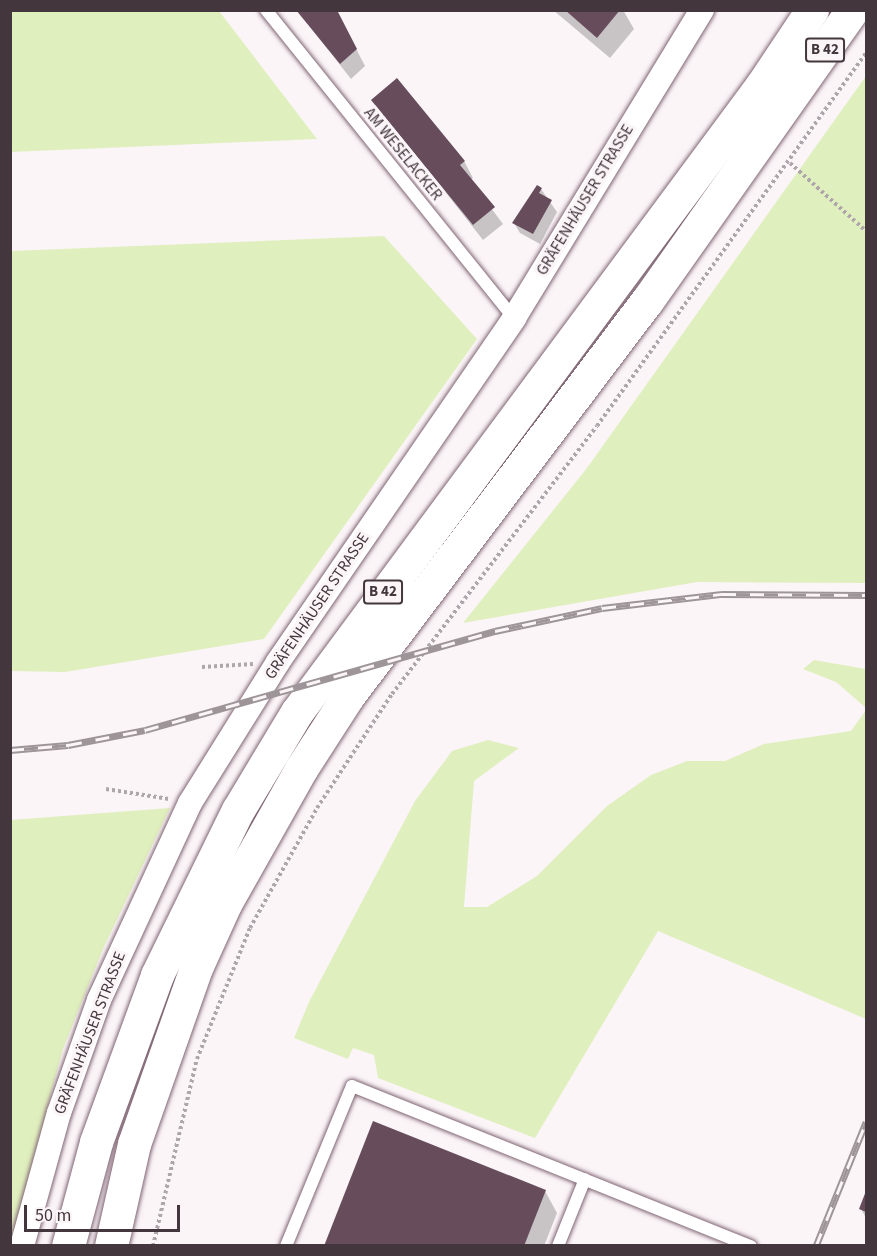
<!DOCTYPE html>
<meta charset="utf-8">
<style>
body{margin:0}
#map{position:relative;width:877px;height:1256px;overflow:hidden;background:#fbf5f8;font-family:"Source Sans 3",sans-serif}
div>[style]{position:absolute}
.green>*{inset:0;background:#e0efbe}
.shadow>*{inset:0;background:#0003}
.building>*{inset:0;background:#674d5b}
.path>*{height:4px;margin-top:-2px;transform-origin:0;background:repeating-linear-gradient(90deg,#afa6ab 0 3px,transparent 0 6px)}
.roads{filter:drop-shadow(0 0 2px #806573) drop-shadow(0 0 2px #806573)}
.lane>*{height:12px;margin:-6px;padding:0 6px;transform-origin:6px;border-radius:6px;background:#fff}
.street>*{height:24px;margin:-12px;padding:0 12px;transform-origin:12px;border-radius:12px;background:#fff}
.primary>*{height:33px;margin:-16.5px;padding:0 16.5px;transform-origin:16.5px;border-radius:16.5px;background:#fff}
.rail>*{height:7px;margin-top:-3.5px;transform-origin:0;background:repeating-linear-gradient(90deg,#fbf5f8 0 14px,#9e9599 0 28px);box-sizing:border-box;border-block:2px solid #9e9599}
span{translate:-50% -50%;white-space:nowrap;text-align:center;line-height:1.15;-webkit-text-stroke:6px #fbf5f8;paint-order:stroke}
.shield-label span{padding:2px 4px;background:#fbf5f8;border:2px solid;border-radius:4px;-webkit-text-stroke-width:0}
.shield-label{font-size:15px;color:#43373d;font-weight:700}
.street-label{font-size:16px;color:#43373d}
.frame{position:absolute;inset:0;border:12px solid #43373d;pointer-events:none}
.scale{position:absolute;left:24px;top:1205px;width:156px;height:27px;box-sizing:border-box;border:3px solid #43373d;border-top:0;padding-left:8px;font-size:18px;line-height:21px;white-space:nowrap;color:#43373d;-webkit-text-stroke:4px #fbf5f8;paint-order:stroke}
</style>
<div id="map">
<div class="green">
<div style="clip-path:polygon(10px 11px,219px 11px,317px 139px,11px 152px)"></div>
<div style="clip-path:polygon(866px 76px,866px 583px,697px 582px,463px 623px,587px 468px)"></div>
<div style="clip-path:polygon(384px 236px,477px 339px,264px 639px,65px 672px,11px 671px,11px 251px)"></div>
<div style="clip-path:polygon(814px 660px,866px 669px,866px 708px,836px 682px,803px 669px)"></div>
<div style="clip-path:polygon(866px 710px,866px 1019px,658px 931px,535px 1138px,378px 1078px,374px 1055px,353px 1048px,348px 1059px,294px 1038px,309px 1002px,415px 801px,452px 751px,488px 740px,519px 748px,474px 781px,464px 907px,487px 907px,537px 876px,607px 806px,651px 775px,687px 761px,725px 761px,764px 744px,851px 731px)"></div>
<div style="clip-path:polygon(170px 808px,103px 949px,63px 1049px,10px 1245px,10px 820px)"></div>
</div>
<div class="shadow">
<div style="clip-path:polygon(297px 10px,336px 10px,365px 66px,351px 79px)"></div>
<div style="clip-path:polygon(553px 10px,623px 10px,634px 29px,610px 58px)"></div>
<div style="clip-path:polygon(373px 100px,464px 161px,473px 178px,470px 180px,503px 224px,483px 240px)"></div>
<div style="clip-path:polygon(541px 189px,557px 212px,540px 244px,520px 233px,514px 223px)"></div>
<div style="clip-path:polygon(545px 1191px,557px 1213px,544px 1246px,325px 1246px)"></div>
<div style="clip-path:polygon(866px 1195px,866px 1218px,861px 1209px)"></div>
</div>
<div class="building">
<div style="clip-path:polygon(296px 10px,337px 10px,357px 49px,340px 64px)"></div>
<div style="clip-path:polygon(565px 10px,620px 10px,597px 38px)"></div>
<div style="clip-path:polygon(397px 78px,465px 161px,460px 165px,495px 207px,473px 225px,371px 100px)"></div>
<div style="clip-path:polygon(537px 185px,542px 188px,539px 193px,552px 200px,533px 234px,512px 223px)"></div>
<div style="clip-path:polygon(373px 1121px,546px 1190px,524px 1246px,324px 1246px)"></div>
<div style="clip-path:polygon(866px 1191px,866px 1212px,859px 1209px)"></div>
</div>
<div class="path">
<div style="left:790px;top:163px;width:102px;rotate:41.8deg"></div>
<div style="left:202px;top:667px;width:51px;rotate:-3.4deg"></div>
<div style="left:106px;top:789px;width:64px;rotate:9deg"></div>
<div style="left:153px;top:1246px;width:192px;rotate:-76.8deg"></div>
<div style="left:197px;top:1059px;width:141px;rotate:-68deg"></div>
<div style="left:250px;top:928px;width:137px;rotate:-60.8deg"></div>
<div style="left:317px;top:808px;width:136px;rotate:-56.7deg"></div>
<div style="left:392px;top:694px;width:337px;rotate:-52.6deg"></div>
<div style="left:597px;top:426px;width:460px;rotate:-54.2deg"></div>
</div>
<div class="roads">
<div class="lane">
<div style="left:266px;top:10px;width:395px;rotate:51.2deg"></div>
<div style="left:286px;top:1246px;width:173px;rotate:-67.6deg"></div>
<div style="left:352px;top:1086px;width:430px;rotate:21.9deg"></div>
<div style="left:558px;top:1246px;width:72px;rotate:-68.1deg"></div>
</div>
<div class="street">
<div style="left:22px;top:1246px;width:138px;rotate:-74.5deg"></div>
<div style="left:59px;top:1113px;width:120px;rotate:-70.5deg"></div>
<div style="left:99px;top:1000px;width:217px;rotate:-65.2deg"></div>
<div style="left:190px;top:803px;width:166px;rotate:-58deg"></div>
<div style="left:278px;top:662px;width:417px;rotate:-55.5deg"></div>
<div style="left:514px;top:318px;width:361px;rotate:-58.6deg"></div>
</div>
<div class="primary">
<div style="left:68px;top:1246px;width:108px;rotate:-74.9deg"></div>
<div style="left:96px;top:1142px;width:178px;rotate:-69.9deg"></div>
<div style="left:157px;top:975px;width:184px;rotate:-63.9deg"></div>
<div style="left:238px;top:810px;width:114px;rotate:-59deg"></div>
<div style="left:297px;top:712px;width:781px;rotate:-53.44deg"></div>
<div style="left:762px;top:85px;width:90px;rotate:-56.3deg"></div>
<div style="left:111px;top:1246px;width:105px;rotate:-77.3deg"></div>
<div style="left:134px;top:1144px;width:187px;rotate:-70.6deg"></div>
<div style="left:196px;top:968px;width:70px;rotate:-65.6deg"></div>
<div style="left:225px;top:904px;width:155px;rotate:-60.6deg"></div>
<div style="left:301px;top:769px;width:87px;rotate:-57.2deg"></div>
<div style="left:348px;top:696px;width:495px;rotate:-52.9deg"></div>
<div style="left:647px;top:301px;width:356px;rotate:-54.8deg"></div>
</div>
</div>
<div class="rail">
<div style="left:10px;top:750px;width:58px;rotate:-4.9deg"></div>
<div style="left:68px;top:745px;width:78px;rotate:-11deg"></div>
<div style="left:145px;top:730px;width:364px;rotate:-15.8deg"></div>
<div style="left:495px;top:631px;width:109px;rotate:-12.1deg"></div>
<div style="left:602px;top:608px;width:121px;rotate:-6.7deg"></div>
<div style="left:722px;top:594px;width:144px;rotate:0.4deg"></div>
<div style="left:816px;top:1246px;width:134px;rotate:-68deg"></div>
</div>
<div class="shield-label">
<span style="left:825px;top:50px">B 42</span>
<span style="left:383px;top:592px">B 42</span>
</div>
<div class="street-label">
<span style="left:403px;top:154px;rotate:51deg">AM WESELACKER</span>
<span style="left:585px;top:200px;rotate:-59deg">GRÄFENHÄUSER STRASSE</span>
<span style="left:317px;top:606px;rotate:-56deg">GRÄFENHÄUSER STRASSE</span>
<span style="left:90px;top:1033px;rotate:-69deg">GRÄFENHÄUSER STRASSE</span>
</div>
<div class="frame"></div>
<div class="scale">50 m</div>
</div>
